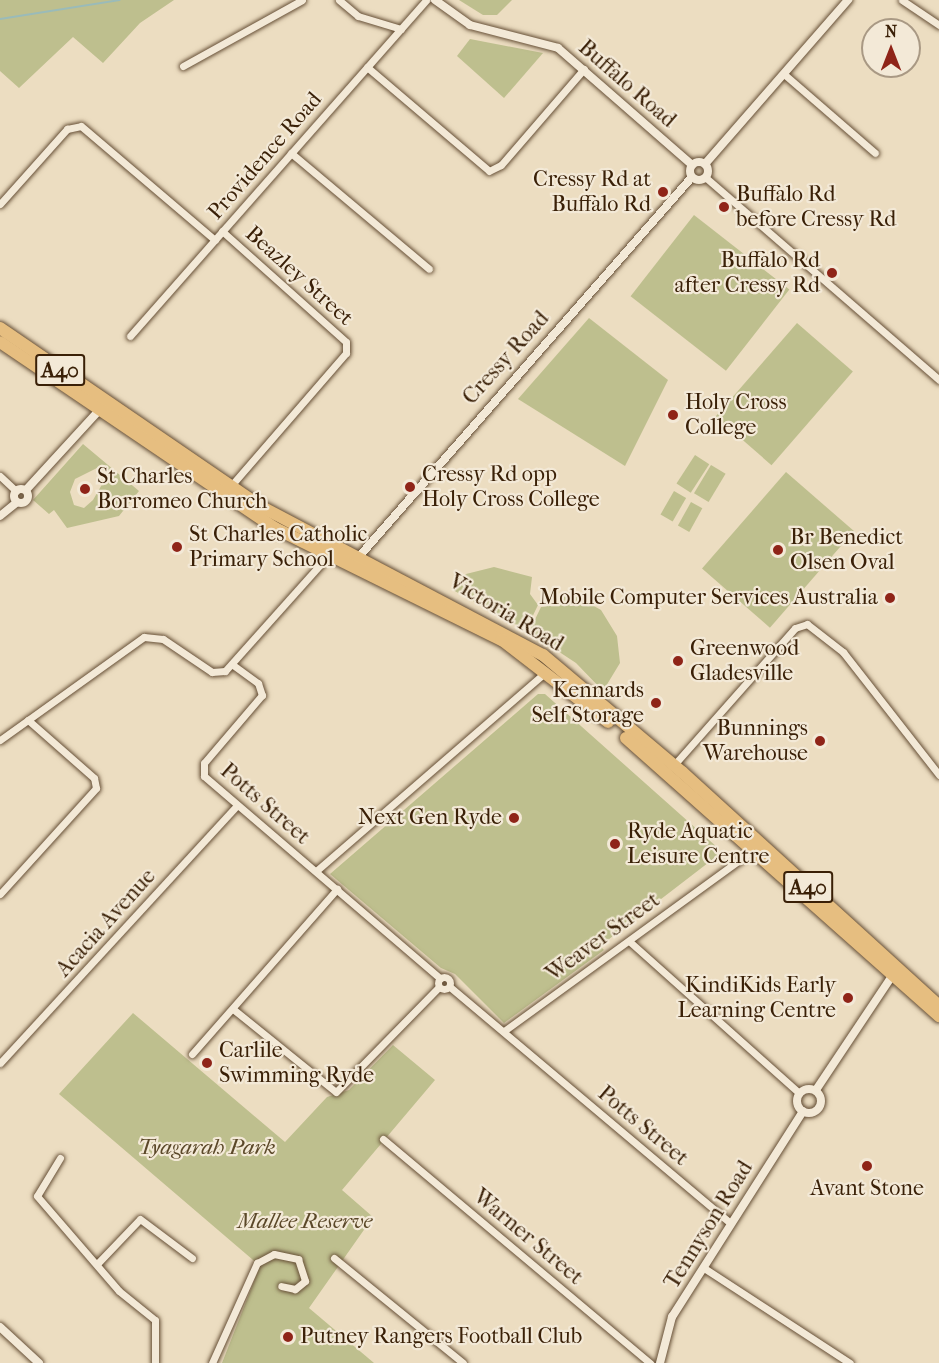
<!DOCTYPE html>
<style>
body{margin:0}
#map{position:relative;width:939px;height:1363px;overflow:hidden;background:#ecddc1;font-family:"IM FELL French Canon",serif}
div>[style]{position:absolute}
.green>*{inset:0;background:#bebf8e;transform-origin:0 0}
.stream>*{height:2px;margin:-1px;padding:0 1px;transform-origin:1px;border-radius:1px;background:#9abbb9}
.roads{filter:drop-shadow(0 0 2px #664f36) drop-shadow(0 0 2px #664f36)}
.minor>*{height:7px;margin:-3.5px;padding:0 3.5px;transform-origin:3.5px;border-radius:3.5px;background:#f3e9d7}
.minor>.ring{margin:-3.5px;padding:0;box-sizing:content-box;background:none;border:7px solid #f3e9d7;border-radius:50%}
.tertiary>*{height:8px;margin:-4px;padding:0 4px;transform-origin:4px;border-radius:4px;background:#f3e9d7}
.tertiary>.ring{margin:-4px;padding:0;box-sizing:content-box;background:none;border:8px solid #f3e9d7;border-radius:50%}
.trunk>*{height:12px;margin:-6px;padding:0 6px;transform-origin:6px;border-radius:6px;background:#e6be80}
.dots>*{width:16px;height:16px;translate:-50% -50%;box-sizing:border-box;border:3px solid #f3e9d7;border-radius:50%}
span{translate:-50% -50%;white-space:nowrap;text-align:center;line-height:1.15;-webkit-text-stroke:4.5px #f3e9d7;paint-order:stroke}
.shield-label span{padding:2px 4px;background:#f3e9d7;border:2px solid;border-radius:4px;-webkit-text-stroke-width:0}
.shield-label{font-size:21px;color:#3a2007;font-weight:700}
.street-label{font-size:22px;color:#3a2007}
.poi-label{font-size:22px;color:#3a2007}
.right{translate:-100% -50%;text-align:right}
.left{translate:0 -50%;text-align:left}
.park-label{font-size:22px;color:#5b4829;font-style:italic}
.north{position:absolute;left:861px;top:18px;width:60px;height:60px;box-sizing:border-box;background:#f3e9d7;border:2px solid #a99984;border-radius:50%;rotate:0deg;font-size:16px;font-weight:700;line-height:24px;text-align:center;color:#3a2007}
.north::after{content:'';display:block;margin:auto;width:21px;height:27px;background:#8f2418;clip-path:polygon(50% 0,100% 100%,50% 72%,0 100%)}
</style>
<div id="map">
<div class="green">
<div style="clip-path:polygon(0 0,174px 0,140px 23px,103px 63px,73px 37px,19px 88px,0 71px)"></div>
<div style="clip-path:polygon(459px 0,512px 0,497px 15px,483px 15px)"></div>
<div style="clip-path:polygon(470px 39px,543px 53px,504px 98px,457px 56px)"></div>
<div style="left:694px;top:215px;width:121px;height:103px;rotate:38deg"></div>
<div style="clip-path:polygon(589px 318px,668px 380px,625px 466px,518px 399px)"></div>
<div style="left:797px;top:323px;width:74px;height:124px;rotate:41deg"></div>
<div style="clip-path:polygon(evenodd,83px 444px,139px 491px,119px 516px,67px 528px,54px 510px,49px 514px,33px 500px,83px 444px,99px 467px,105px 471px,104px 481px,93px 500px,84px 508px,74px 505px,70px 492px,75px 479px,99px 467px)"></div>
<div style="left:695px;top:455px;width:17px;height:34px;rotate:33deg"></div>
<div style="left:711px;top:465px;width:17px;height:33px;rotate:31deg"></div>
<div style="left:786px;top:472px;width:90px;height:128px;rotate:41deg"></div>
<div style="left:674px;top:491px;width:14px;height:27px;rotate:30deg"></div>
<div style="left:691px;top:502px;width:13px;height:27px;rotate:29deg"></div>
<div style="clip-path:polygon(494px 567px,532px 577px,530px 594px,538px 605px,526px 630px,451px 589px,466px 574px)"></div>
<div style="clip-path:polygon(569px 592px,601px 610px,617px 636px,620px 663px,603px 691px,576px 663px,529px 632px,541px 607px,555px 605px)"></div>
<div style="clip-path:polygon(538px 694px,545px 694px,718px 848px,717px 856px,600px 946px,604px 950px,504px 1023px,455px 974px,441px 968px,330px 874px)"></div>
<div style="clip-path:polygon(133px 1013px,285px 1142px,327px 1097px,349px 1090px,393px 1045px,435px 1080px,342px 1190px,373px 1217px,309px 1308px,374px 1363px,222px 1363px,260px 1266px,59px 1094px)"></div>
</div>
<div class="stream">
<div style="left:0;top:19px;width:121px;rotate:-9deg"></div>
</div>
<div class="roads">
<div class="minor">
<div style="left:339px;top:0;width:25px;rotate:40deg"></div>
<div style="left:358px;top:16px;width:45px;rotate:16.8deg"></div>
<div style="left:902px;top:0;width:45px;rotate:34deg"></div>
<div style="left:183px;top:66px;width:136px;rotate:-29deg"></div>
<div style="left:367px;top:67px;width:160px;rotate:40.4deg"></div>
<div style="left:489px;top:171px;width:13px;rotate:-27deg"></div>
<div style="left:501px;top:165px;width:127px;rotate:-49.2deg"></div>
<div style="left:785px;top:75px;width:119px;rotate:40.9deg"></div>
<div style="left:291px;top:153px;width:180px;rotate:40deg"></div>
<div style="left:705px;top:177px;width:310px;rotate:40.9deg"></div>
<div style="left:0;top:204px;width:101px;rotate:-48.2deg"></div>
<div style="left:67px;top:129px;width:14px;rotate:-12deg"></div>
<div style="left:81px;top:126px;width:176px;rotate:40.4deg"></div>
<div style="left:222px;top:231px;width:166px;rotate:41.8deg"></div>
<div style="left:346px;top:342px;width:11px;rotate:90deg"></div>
<div style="left:346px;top:353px;width:177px;rotate:130.9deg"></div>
<div style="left:130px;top:336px;width:448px;rotate:-48.6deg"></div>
<div style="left:0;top:476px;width:22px;rotate:43deg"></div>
<div style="left:233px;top:665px;width:31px;rotate:36deg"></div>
<div style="left:258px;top:683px;width:13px;rotate:72deg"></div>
<div style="left:262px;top:695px;width:89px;rotate:130.5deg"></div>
<div style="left:204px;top:763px;width:13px;rotate:90deg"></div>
<div style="left:204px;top:776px;width:311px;rotate:40.6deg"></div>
<div style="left:0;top:740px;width:177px;rotate:-35.6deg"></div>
<div style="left:144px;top:637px;width:19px;rotate:6deg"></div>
<div style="left:163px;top:639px;width:59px;rotate:34deg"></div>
<div style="left:212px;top:672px;width:13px;rotate:-4deg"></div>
<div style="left:225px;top:671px;width:153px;rotate:-48.2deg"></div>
<div style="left:673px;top:766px;width:184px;rotate:-48.5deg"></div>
<div style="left:795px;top:628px;width:13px;rotate:-18deg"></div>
<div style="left:807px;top:624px;width:46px;rotate:37.9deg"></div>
<div style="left:843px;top:652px;width:156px;rotate:52deg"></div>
<div style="left:316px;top:871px;width:304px;rotate:-40.9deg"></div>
<div style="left:0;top:894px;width:143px;rotate:-47.8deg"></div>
<div style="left:96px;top:788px;width:10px;rotate:-101deg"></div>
<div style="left:94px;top:778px;width:88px;rotate:-138.7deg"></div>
<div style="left:629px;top:941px;width:228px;rotate:41.8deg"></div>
<div class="ring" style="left:438px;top:977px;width:5px;height:5px"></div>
<div style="left:450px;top:987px;width:366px;rotate:40.1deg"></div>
<div style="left:233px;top:1009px;width:132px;rotate:38.9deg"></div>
<div style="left:336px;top:1092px;width:147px;rotate:-45.6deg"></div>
<div style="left:504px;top:1031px;width:306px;rotate:-36deg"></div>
<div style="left:192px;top:1054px;width:220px;rotate:-48.7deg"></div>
<div style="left:0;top:1063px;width:350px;rotate:-47.4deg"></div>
<div style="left:383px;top:1139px;width:349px;rotate:40deg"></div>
<div style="left:60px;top:1158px;width:44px;rotate:121.2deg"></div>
<div style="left:37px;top:1196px;width:125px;rotate:49.2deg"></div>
<div style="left:119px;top:1291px;width:46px;rotate:38.9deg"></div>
<div style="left:155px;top:1320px;width:43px;rotate:90deg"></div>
<div style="left:334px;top:1258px;width:166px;rotate:39.1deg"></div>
<div style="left:97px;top:1264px;width:62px;rotate:-46.3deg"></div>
<div style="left:140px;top:1219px;width:65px;rotate:36.9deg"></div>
<div style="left:704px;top:1268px;width:174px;rotate:33.1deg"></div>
<div style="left:212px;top:1363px;width:110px;rotate:-65.8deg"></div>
<div style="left:257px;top:1263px;width:19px;rotate:-28deg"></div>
<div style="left:274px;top:1254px;width:25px;rotate:12deg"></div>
<div style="left:298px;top:1259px;width:23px;rotate:72deg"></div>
<div style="left:305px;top:1281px;width:13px;rotate:141deg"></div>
<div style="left:295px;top:1289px;width:14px;rotate:-168deg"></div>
</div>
<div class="tertiary">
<div style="left:435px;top:0;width:43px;rotate:35.5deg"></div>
<div style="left:470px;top:25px;width:91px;rotate:14.6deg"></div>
<div style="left:558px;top:48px;width:178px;rotate:41.1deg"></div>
<div class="ring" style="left:690px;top:162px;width:10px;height:10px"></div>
<div style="left:705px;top:164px;width:218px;rotate:-48.9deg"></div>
<div class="ring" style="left:14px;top:489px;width:6px;height:6px"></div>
<div style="left:26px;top:490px;width:113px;rotate:-47.5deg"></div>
<div style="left:0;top:516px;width:22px;rotate:-39deg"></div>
<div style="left:356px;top:560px;width:509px;rotate:-48.74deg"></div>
<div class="ring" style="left:797px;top:1089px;width:16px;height:16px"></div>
<div style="left:816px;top:1090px;width:141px;rotate:-56.3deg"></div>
<div style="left:0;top:1327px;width:53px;rotate:42.7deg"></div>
<div style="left:660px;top:1363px;width:48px;rotate:-75.4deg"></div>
<div style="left:672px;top:1317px;width:244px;rotate:-57.5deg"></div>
</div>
<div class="trunk">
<div style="left:0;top:328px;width:315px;rotate:34.4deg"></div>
<div style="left:260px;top:506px;width:320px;rotate:27.8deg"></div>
<div style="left:543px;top:655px;width:182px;rotate:40.1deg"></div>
<div style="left:682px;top:772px;width:348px;rotate:42.3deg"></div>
<div style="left:0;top:342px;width:332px;rotate:34.1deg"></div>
<div style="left:275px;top:528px;width:253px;rotate:26.3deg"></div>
<div style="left:502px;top:640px;width:134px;rotate:37.7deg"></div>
<div style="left:626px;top:738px;width:419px;rotate:41.6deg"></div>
</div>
</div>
<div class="dots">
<div style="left:663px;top:192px;background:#8f2418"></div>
<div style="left:724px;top:207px;background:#8f2418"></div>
<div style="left:832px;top:273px;background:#8f2418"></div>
<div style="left:673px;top:415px;background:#8f2418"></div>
<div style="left:410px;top:487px;background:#8f2418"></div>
<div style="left:85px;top:489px;background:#8f2418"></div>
<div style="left:177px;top:547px;background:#8f2418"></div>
<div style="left:778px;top:550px;background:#8f2418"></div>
<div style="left:890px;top:598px;background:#8f2418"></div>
<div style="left:678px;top:661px;background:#8f2418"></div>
<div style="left:656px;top:703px;background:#8f2418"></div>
<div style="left:820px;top:741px;background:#8f2418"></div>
<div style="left:514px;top:818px;background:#8f2418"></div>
<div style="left:615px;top:844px;background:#8f2418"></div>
<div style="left:848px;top:998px;background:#8f2418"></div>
<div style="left:207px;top:1063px;background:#8f2418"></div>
<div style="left:867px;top:1166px;background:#8f2418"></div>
<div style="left:288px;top:1337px;background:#8f2418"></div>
</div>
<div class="shield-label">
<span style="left:60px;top:370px">A40</span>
<span style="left:808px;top:887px">A40</span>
</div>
<div class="street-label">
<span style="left:627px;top:84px;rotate:41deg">Buffalo Road</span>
<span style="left:265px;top:156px;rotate:-49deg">Providence Road</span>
<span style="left:299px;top:276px;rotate:42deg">Beazley Street</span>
<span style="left:506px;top:358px;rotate:-48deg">Cressy Road</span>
<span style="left:506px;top:613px;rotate:31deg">Victoria Road</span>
<span style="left:265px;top:804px;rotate:41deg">Potts Street</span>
<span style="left:106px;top:923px;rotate:-48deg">Acacia Avenue</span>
<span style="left:603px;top:937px;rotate:-36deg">Weaver Street</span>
<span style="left:643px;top:1126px;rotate:40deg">Potts Street</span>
<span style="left:709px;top:1225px;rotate:-58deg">Tennyson Road</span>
<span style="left:528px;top:1237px;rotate:40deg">Warner Street</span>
</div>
<div class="poi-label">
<span class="right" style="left:651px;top:192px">Cressy Rd at<br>Buffalo Rd</span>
<span class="left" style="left:736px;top:207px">Buffalo Rd<br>before Cressy Rd</span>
<span class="right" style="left:820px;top:273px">Buffalo Rd<br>after Cressy Rd</span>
<span class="left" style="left:685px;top:415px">Holy Cross<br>College</span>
<span class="left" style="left:422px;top:487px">Cressy Rd opp<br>Holy Cross College</span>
<span class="left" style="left:97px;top:489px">St Charles<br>Borromeo Church</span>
<span class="left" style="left:189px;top:547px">St Charles Catholic<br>Primary School</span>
<span class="left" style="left:790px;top:550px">Br Benedict<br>Olsen Oval</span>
<span class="right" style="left:878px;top:598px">Mobile Computer Services Australia</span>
<span class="left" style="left:690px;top:661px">Greenwood<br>Gladesville</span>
<span class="right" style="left:644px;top:703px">Kennards<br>Self Storage</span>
<span class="right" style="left:808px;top:741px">Bunnings<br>Warehouse</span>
<span class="right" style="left:502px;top:818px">Next Gen Ryde</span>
<span class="left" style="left:627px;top:844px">Ryde Aquatic<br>Leisure Centre</span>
<span class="right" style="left:836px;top:998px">KindiKids Early<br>Learning Centre</span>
<span class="left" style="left:219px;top:1063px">Carlile<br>Swimming Ryde</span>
<span style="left:867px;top:1189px">Avant Stone</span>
<span class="left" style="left:300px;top:1337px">Putney Rangers Football Club</span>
</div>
<div class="park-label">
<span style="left:207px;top:1148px">Tyagarah Park</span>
<span style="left:305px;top:1222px">Mallee Reserve</span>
</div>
<div class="north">N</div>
</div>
